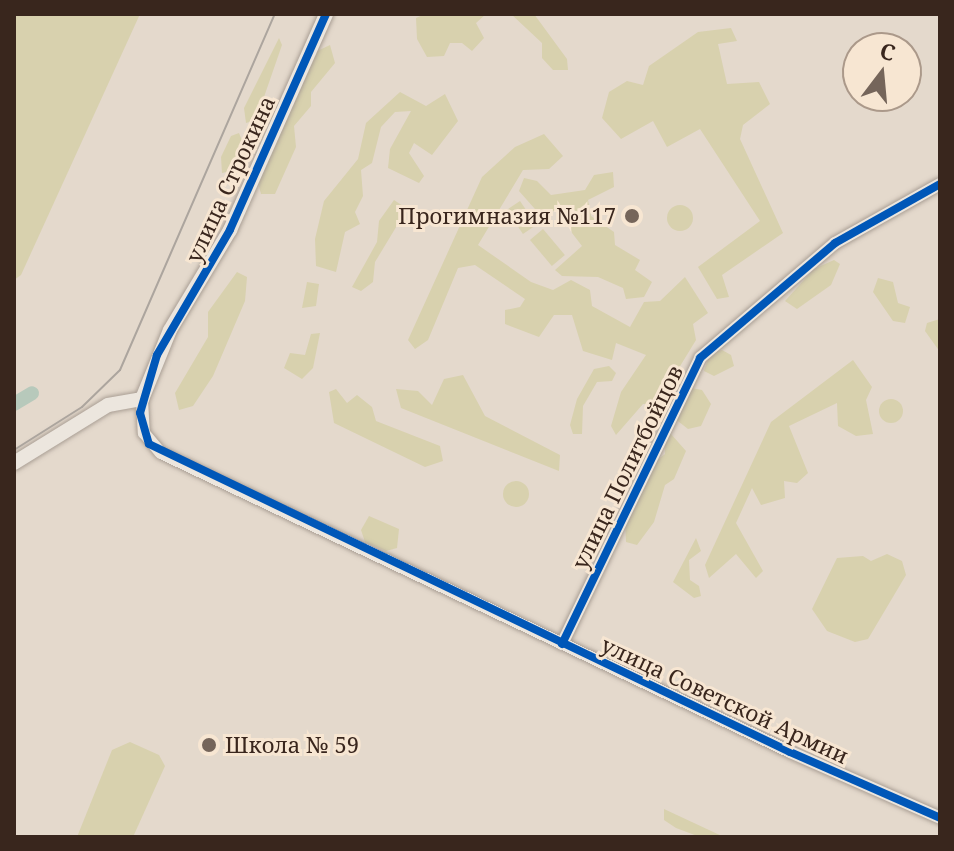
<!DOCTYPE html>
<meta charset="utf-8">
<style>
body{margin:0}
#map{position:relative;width:954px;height:851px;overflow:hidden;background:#e4d9cc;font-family:"Noto Serif",serif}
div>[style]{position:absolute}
.green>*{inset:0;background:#d8d1ae;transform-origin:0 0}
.round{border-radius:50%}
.canal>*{height:14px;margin:-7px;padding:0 7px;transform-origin:7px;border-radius:7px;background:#b7c9bb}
.roads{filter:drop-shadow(0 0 2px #aa9f95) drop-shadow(0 0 2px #aa9f95)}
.minor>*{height:12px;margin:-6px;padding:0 6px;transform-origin:6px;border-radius:6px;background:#ece6de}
.tertiary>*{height:14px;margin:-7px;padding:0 7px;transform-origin:7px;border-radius:7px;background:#ece6de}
.tram>*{height:2px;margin:-1px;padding:0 1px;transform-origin:1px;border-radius:1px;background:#aca59e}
.cycleway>*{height:8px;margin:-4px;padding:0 4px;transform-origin:4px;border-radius:4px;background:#0057b8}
.dots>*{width:22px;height:22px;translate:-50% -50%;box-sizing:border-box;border:4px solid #f7e6d2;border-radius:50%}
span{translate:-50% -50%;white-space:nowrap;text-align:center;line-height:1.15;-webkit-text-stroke:6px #f7e6d2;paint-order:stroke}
.street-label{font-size:22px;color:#39261d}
.poi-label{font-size:22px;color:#39261d}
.right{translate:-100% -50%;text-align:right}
.left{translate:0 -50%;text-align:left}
.frame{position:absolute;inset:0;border:16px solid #39261d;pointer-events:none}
.north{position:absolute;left:842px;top:32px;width:80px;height:80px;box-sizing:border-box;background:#f7e6d2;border:2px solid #ab998a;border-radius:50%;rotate:16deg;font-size:22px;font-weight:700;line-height:32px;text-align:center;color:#39261d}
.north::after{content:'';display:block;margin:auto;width:28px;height:36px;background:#75655a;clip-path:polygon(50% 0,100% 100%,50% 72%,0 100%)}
</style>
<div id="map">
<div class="green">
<div style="clip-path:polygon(14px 14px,140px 14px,21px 275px,14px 280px)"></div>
<div style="clip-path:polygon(425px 14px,486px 14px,476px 23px,484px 38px,472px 51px,462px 43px,450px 43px,444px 56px,427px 57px,417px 39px,416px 18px)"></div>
<div style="clip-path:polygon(511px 14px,534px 14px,567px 59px,568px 70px,553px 70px,542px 58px,542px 43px)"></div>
<div style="clip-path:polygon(731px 28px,737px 41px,718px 44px,727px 84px,759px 82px,770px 104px,743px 125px,740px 139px,783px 233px,722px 275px,729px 297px,717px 299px,698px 267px,760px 221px,700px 129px,667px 147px,653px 121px,621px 139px,602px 118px,609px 92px,627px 81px,643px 85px,649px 66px,698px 32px)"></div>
<div style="clip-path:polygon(279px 38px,282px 45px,256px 120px,246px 123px,244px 108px)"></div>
<div style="clip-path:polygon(330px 45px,335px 63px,311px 92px,311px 106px,294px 126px,296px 147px,275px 194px,261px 194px,257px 179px,311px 54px)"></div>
<div style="clip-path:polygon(400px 92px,426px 106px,445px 94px,458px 121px,432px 155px,414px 143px,409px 153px,424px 176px,419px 183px,388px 168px,390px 149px,411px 111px,395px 112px,381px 127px,372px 163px,361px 170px,363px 196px,355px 212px,360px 224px,345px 232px,336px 272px,316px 266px,315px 239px,324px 201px,358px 159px,366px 123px)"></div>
<div style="clip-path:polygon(239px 133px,243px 143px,231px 171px,222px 173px,221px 157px,231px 136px)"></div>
<div style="clip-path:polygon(544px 134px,563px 156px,549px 169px,523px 170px,478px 245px,531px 282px,553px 290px,571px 280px,590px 290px,592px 306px,630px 327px,644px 302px,660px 301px,685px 277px,708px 313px,693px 324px,696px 340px,657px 404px,643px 404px,616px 435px,611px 426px,621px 392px,646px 355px,616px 343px,612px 360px,583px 351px,572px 315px,554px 315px,539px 337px,505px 324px,505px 310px,520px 307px,525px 299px,475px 265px,458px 268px,428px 340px,415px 349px,408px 340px,482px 177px,515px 147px)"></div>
<div style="clip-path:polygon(613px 172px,614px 187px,588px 200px,591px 216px,614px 232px,615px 245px,640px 260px,635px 270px,652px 282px,644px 297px,626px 299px,623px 288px,598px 277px,562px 276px,555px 270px,582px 246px,572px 233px,565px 205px,542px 217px,519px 191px,524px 178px,537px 181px,551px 195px,585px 190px,594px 175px)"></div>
<div style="clip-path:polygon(394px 200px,403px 206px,401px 219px,375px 262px,373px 282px,361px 291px,352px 287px,377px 242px,379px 221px)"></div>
<div style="left:520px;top:201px;width:29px;height:16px;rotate:56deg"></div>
<div class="round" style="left:667px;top:205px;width:26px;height:26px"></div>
<div style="left:543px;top:229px;width:34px;height:17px;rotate:50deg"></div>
<div style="clip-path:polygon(834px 260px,840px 264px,831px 285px,797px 309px,785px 301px,814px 269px)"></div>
<div style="clip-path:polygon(237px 272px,247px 277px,245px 301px,213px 376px,193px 406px,179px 410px,175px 393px,208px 337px,208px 312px)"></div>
<div style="clip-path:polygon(878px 278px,893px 282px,898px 303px,910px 307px,905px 323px,893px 321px,873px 292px)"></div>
<div style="clip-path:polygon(307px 282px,319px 284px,316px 306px,302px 308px)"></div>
<div style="clip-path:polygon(940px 319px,940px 352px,925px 331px,927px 323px)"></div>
<div style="clip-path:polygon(320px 333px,313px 368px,302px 379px,284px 368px,290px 353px,305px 355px,311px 334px)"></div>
<div style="clip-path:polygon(722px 350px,731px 355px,734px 366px,714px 376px,704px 371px,710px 353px)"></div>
<div style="clip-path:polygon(853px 360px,872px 387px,866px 400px,873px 434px,856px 436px,838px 426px,837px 403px,789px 426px,808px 473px,797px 483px,784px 481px,785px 498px,761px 505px,752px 488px,736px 523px,763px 571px,756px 578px,736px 554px,709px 578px,705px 565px,771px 422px)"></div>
<div style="clip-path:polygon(609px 366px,616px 373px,612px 381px,597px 382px,583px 406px,582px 434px,573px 434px,570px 425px,577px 399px,594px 369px)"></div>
<div style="clip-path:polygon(463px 375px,485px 416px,560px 455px,559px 471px,401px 408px,396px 389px,418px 391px,432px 405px,444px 379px)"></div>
<div style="clip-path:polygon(686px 387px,702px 390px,711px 404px,701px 426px,688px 429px,674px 418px)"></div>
<div style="clip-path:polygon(336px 389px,347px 403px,357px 395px,372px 407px,376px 421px,440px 446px,443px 461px,425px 467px,334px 423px,329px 392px)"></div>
<div class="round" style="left:879px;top:399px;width:24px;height:24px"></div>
<div style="clip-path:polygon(671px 434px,686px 451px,674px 479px,665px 485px,654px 522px,637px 545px,626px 542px,625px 521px,648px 467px,665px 454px,664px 436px)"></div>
<div class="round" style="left:503px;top:481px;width:26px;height:26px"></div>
<div style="clip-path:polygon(369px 516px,399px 529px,397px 548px,386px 551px,365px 542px,361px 530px)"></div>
<div style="clip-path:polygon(696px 538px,701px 551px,689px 560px,690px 580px,699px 586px,701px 596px,694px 598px,673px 582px)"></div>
<div style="clip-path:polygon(887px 554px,902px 561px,906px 575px,868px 639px,855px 642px,827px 631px,812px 609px,837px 558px,863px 556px,871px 561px)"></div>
<div style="clip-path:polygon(130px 742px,159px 755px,165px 766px,133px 837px,77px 837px,112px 750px)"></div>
<div style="clip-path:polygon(664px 809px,724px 837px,700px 837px,676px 828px,664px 820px)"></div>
</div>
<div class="canal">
<div style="left:14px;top:404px;width:21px;rotate:-31deg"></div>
</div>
<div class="roads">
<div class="minor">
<div style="left:142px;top:399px;width:34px;rotate:87deg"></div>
<div style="left:144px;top:433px;width:26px;rotate:50deg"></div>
<div style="left:161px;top:453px;width:696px;rotate:25.42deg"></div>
<div style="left:790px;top:752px;width:164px;rotate:23.7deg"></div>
<div style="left:562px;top:644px;width:318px;rotate:-64.2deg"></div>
<div style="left:700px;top:358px;width:177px;rotate:-40.4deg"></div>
<div style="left:835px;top:243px;width:120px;rotate:-29.3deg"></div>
</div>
<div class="tertiary">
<div style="left:14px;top:463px;width:110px;rotate:-31.7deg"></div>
<div style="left:108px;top:405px;width:35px;rotate:-10deg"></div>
<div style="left:142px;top:399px;width:74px;rotate:-67.9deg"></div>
<div style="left:170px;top:330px;width:117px;rotate:-59deg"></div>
<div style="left:230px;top:230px;width:236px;rotate:-66deg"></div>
</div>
</div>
<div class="tram">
<div style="left:14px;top:450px;width:80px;rotate:-32.3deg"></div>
<div style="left:82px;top:407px;width:53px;rotate:-44.2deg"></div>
<div style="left:120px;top:370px;width:388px;rotate:-66.5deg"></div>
</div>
<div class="cycleway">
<div style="left:326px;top:14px;width:236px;rotate:114deg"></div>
<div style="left:230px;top:230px;width:145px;rotate:120.3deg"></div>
<div style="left:157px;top:355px;width:60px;rotate:106.3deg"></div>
<div style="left:140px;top:413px;width:32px;rotate:74deg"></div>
<div style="left:149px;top:444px;width:711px;rotate:25.66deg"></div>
<div style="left:790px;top:752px;width:164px;rotate:23.7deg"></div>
<div style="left:562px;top:644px;width:318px;rotate:-64.2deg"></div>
<div style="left:700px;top:358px;width:177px;rotate:-40.4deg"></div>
<div style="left:835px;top:243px;width:120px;rotate:-29.3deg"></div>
</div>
<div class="dots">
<div style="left:632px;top:216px;background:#75655a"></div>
<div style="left:209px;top:745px;background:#75655a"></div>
</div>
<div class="street-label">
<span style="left:230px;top:179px;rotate:-65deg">улица Строкина</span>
<span style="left:627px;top:467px;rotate:-64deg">улица Политбойцов</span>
<span style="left:725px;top:700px;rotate:25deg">улица Советской Армии</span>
</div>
<div class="poi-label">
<span class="right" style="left:616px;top:216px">Прогимназия №117</span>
<span class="left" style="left:225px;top:745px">Школа № 59</span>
</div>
<div class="frame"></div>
<div class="north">С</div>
</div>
